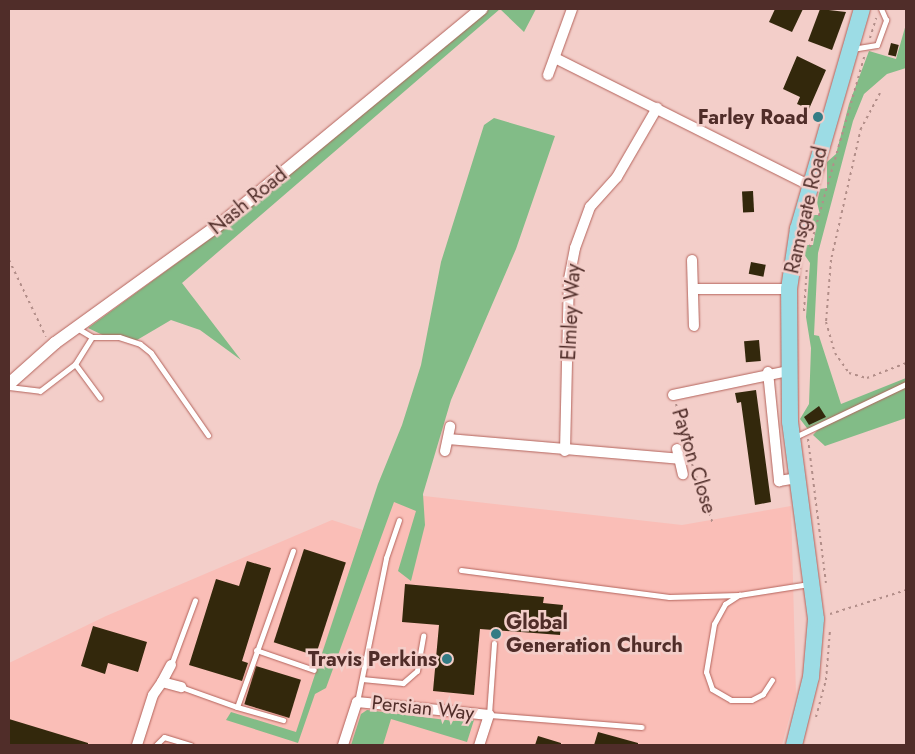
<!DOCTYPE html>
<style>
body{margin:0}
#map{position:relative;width:915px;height:754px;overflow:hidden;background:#f3cec9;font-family:Jost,sans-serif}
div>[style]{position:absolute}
.built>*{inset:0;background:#fabeb7}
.green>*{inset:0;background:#82bc87}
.building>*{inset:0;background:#33280c;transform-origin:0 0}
.path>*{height:2px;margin-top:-1px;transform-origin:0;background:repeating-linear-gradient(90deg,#b28e89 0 2.5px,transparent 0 6.5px)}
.roads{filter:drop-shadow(0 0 1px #b4635b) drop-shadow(0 0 1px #b4635b)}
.service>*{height:5px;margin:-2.5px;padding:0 2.5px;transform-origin:2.5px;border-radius:2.5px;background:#fff}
.minor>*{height:10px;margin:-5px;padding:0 5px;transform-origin:5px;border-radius:5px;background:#fff}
.tertiary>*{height:12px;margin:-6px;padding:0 6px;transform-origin:6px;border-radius:6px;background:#fff}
.primary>*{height:16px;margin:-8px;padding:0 8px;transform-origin:8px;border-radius:8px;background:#9cdce5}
.dots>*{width:14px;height:14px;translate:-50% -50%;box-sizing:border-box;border:2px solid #f3cec9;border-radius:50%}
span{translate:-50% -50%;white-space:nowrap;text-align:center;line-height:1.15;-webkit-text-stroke:5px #f3cec9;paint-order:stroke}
.poi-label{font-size:20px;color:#502d29;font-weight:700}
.right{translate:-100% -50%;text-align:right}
.left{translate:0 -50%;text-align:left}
.street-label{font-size:20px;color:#502d29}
.frame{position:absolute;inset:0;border:10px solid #502d29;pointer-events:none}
</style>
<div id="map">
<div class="built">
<div style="clip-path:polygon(389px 492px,682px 525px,791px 506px,796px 694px,782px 745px,9px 745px,9px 663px,106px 616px,332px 520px,372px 533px)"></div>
</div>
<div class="green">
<div style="clip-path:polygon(488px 9px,536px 9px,524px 32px,500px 9px,182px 283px,241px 360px,200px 330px,171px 320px,137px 340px,111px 339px,88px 328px,233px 222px)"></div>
<div style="clip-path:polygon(906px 24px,906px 68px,887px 74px,864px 94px,853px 121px,818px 253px,814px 335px,819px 336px,841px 404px,906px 378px,906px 418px,825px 446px,813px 435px,827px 420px,810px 432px,800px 419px,809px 404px,811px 348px,806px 317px,810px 263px,804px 254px,807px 245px,813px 245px,816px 229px,810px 224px,810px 215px,820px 215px,817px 202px,820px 189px,827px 188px,827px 162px,836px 154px,849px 104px,869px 51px,896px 59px)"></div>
<div style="clip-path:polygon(494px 118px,555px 136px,516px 249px,451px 400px,423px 494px,425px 525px,411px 581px,398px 571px,416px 511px,394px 502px,326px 688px,315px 694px,298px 743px,226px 720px,231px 712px,296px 732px,378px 484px,402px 425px,421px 365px,441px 262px,484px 125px)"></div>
<div style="clip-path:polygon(367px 710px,454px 721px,474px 720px,467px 742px,391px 719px,383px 745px,351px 745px,361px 714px)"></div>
</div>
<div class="building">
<div style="clip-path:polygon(775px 9px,803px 9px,792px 32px,769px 22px)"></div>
<div style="clip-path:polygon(820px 9px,846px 12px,832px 50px,808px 41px)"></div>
<div style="left:891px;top:43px;width:8px;height:12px;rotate:14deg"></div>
<div style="clip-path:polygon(797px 56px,826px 70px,809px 109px,797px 104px,800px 97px,783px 89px)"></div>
<div style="left:753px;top:191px;width:21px;height:11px;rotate:87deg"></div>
<div style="left:751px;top:262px;width:15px;height:12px;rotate:11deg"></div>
<div style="left:759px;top:340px;width:21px;height:15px;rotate:85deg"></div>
<div style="clip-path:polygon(756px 390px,771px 502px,755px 505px,741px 402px,737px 403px,735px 393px)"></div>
<div style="clip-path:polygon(819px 406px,826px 417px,809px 425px,804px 417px)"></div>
<div style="left:304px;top:549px;width:44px;height:98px;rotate:18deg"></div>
<div style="clip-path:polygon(247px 561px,271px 568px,242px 661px,248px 663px,242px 681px,189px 665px,216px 579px,239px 586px)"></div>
<div style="clip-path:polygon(405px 584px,544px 597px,543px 603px,563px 605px,560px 635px,480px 629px,474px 695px,433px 691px,439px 625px,402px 622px)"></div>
<div style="clip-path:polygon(93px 626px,147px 642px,138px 672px,108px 663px,105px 674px,81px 666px)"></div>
<div style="left:256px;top:666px;width:47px;height:40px;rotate:17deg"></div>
<div style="clip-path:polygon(9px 719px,88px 743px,88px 745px,9px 745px)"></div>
<div style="clip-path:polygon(598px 732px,638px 743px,638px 745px,594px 745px)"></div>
<div style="clip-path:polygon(538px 736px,561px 743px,561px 745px,535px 745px)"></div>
</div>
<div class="path">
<div style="left:870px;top:38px;width:21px;rotate:-73deg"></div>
<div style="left:880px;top:93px;width:40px;rotate:118deg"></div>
<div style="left:861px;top:128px;width:135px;rotate:102.8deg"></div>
<div style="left:831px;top:260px;width:62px;rotate:94.6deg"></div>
<div style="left:826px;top:322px;width:32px;rotate:74deg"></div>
<div style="left:835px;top:353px;width:24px;rotate:55deg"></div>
<div style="left:849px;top:373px;width:19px;rotate:16deg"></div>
<div style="left:867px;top:378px;width:42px;rotate:-21deg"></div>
<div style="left:810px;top:247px;width:201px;rotate:-74.1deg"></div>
<div style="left:9px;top:260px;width:85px;rotate:64.3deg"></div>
<div style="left:804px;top:311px;width:45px;rotate:-86.2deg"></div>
<div style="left:676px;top:404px;width:40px;rotate:75.6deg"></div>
<div style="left:808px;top:439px;width:145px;rotate:82.9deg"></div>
<div style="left:692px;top:464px;width:64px;rotate:70.7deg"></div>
<div style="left:830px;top:614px;width:80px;rotate:-17.5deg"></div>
<div style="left:816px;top:717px;width:38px;rotate:-75deg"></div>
<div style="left:826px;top:680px;width:50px;rotate:-85.4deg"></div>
</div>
<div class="roads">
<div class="service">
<div style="left:852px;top:49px;width:25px;rotate:-9deg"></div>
<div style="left:877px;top:45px;width:27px;rotate:-70deg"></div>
<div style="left:886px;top:20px;width:12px;rotate:-114deg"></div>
<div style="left:77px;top:328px;width:17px;rotate:31deg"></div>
<div style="left:92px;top:337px;width:27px"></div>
<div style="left:119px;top:337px;width:22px;rotate:18deg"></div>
<div style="left:140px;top:344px;width:14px;rotate:39deg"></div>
<div style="left:151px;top:353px;width:100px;rotate:55.2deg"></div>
<div style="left:92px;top:337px;width:32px;rotate:122deg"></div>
<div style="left:75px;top:364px;width:42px;rotate:53.7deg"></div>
<div style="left:9px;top:387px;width:31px;rotate:7deg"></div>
<div style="left:40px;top:391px;width:44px;rotate:-37.6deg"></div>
<div style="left:795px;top:437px;width:123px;rotate:-25.5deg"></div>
<div style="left:461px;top:570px;width:210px;rotate:7.4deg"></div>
<div style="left:669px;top:597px;width:70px;rotate:-1.6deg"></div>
<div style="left:494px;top:643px;width:72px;rotate:94deg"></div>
<div style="left:489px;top:715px;width:153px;rotate:4.5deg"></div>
<div style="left:256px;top:650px;width:61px;rotate:19deg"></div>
<div style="left:171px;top:665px;width:69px;rotate:-69.7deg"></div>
<div style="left:362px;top:679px;width:41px;rotate:5.6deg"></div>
<div style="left:403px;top:683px;width:18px;rotate:-41deg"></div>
<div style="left:417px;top:671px;width:36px;rotate:-80deg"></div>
<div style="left:772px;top:680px;width:17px;rotate:123deg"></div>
<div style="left:763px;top:694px;width:13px;rotate:153deg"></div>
<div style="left:751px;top:700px;width:20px;rotate:180deg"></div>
<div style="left:731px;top:700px;width:22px;rotate:-150deg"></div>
<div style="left:712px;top:689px;width:18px;rotate:-109deg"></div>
<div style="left:706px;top:672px;width:49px;rotate:-80.5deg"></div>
<div style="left:714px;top:624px;width:23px;rotate:-61deg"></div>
<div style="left:725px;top:604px;width:17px;rotate:-33deg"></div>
<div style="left:739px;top:595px;width:71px;rotate:-8.9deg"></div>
<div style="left:181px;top:687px;width:59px;rotate:19.7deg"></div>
<div style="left:237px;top:707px;width:166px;rotate:-70.3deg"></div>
<div style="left:357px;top:702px;width:147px;rotate:-78.6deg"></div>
<div style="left:386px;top:558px;width:40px;rotate:-71.1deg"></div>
<div style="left:237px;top:707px;width:48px;rotate:15.8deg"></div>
<div style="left:156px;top:745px;width:11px;rotate:-45deg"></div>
<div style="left:164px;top:737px;width:28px;rotate:17deg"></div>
</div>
<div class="minor">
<div style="left:555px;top:58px;width:284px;rotate:26.6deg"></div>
<div style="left:548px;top:75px;width:70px;rotate:-70deg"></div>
<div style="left:692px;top:260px;width:66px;rotate:88.3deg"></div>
<div style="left:693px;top:289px;width:96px"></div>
<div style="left:768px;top:372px;width:110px;rotate:84.2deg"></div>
<div style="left:779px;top:481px;width:18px;rotate:-9deg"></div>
<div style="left:673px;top:395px;width:117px;rotate:-11.8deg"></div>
<div style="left:448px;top:439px;width:232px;rotate:4.9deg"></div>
<div style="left:677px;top:449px;width:26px;rotate:77deg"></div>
<div style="left:445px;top:451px;width:25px;rotate:-78deg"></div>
<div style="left:565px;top:451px;width:172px;rotate:-88.7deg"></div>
<div style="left:569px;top:279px;width:32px;rotate:-79deg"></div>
<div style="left:575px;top:248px;width:44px;rotate:-69.9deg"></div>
<div style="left:590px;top:207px;width:40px;rotate:-48deg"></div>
<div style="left:617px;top:177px;width:80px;rotate:-59.9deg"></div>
<div style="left:171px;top:665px;width:19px;rotate:118deg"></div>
<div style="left:162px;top:682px;width:20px;rotate:15deg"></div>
<div style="left:137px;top:745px;width:52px;rotate:-72.3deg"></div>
<div style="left:153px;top:695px;width:16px;rotate:-55deg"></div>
<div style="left:343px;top:745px;width:45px;rotate:-72deg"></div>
<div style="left:357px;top:702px;width:133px;rotate:5.6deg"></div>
<div style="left:489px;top:715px;width:32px;rotate:108deg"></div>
</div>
<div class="tertiary">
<div style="left:9px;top:384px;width:62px;rotate:-41.7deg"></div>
<div style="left:55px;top:343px;width:207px;rotate:-35.8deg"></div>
<div style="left:223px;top:222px;width:335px;rotate:-39.5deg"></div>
</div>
<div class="primary">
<div style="left:794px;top:745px;width:70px;rotate:-76deg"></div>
<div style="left:811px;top:677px;width:58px;rotate:-85.1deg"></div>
<div style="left:816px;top:619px;width:199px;rotate:-97.5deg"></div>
<div style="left:790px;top:422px;width:133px;rotate:-90.4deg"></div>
<div style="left:789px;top:289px;width:61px;rotate:-81.5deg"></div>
<div style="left:798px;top:229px;width:229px;rotate:-73.8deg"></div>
</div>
</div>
<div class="dots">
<div style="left:818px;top:117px;background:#347c85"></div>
<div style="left:496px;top:634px;background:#347c85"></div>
<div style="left:447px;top:659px;background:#347c85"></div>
</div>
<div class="poi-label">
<span class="right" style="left:808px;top:117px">Farley Road</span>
<span class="left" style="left:506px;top:634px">Global<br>Generation Church</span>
<span class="right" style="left:437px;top:659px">Travis Perkins</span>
</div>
<div class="street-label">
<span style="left:248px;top:201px;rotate:-39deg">Nash Road</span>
<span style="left:806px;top:210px;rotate:-77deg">Ramsgate Road</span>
<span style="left:571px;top:312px;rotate:-87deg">Elmley Way</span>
<span style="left:694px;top:461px;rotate:73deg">Payton Close</span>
<span style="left:423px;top:708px;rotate:6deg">Persian Way</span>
</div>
<div class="frame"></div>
</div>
